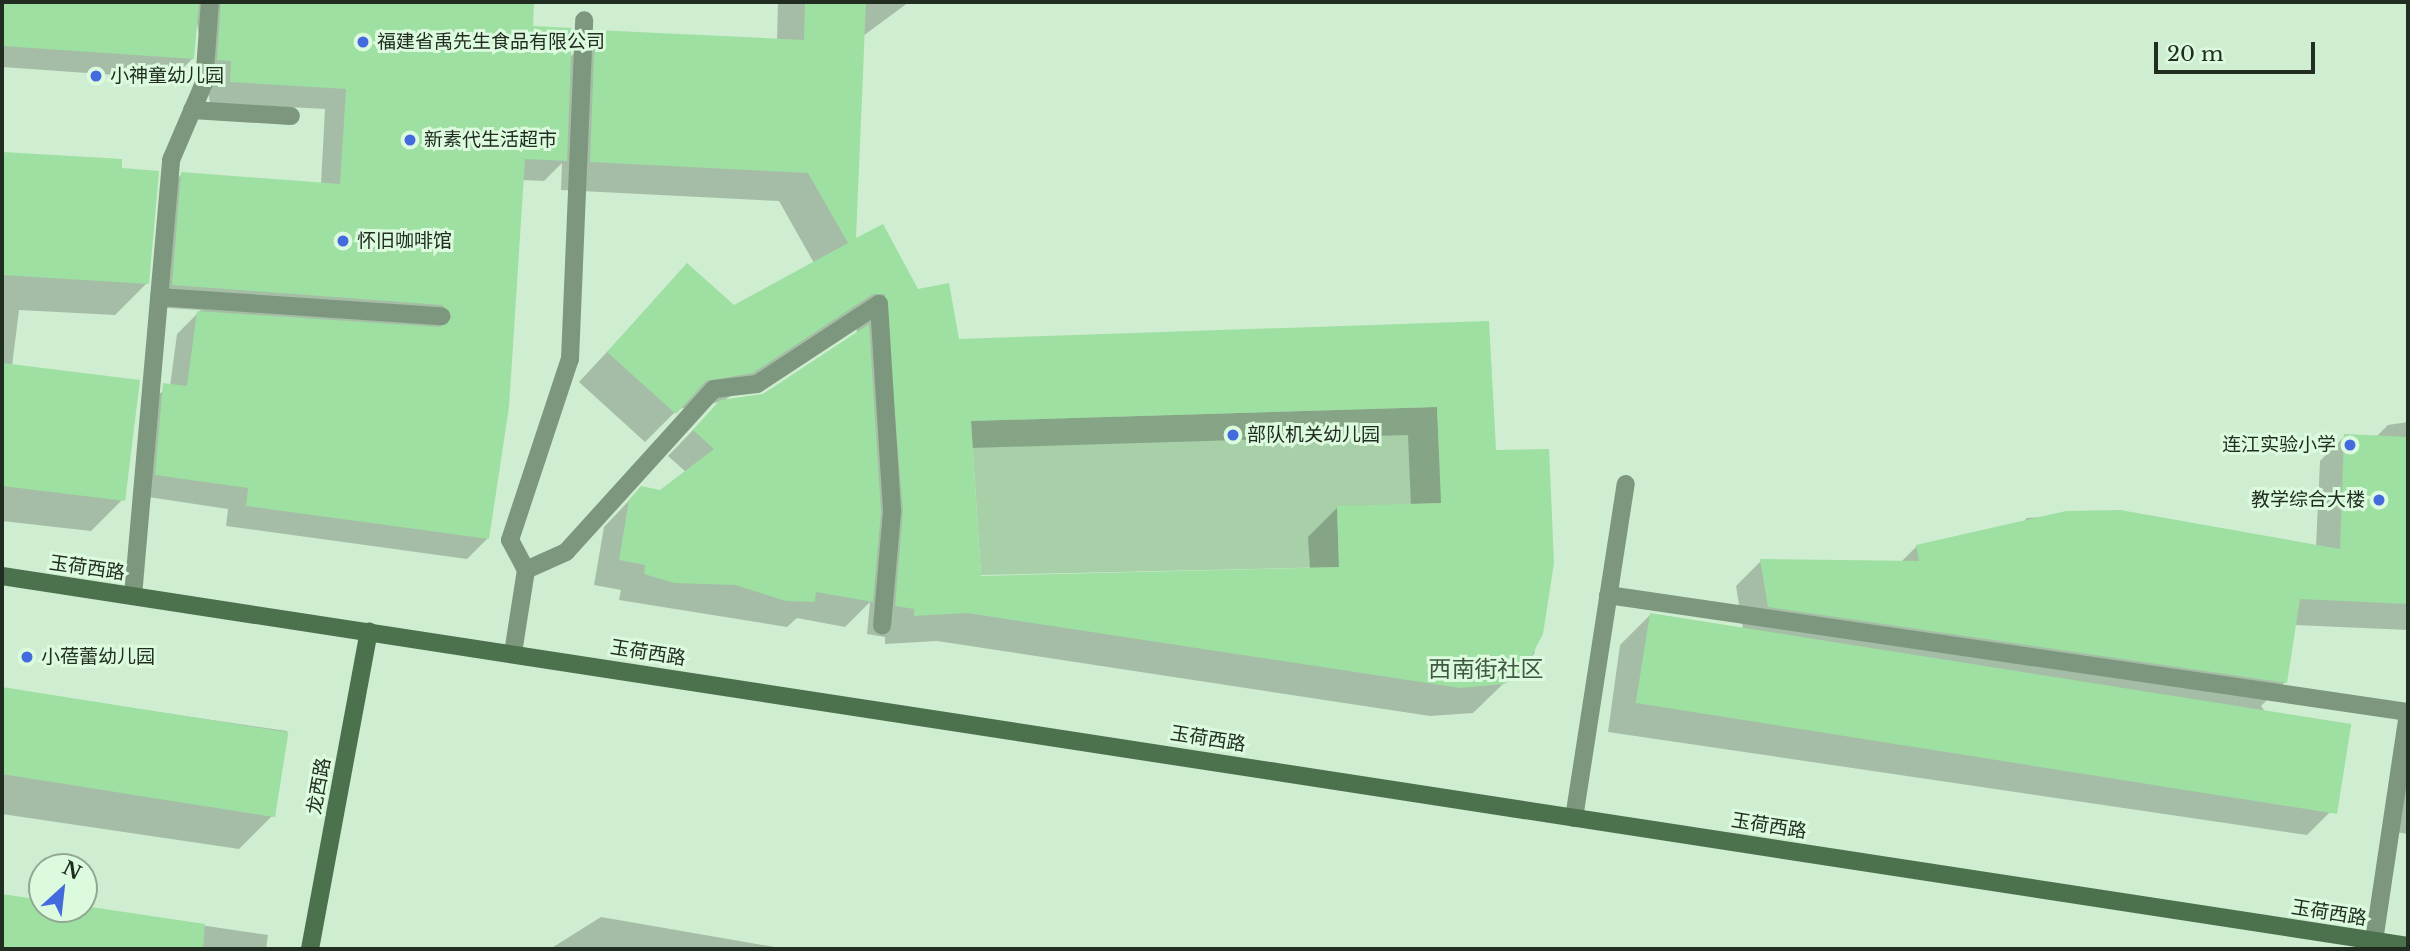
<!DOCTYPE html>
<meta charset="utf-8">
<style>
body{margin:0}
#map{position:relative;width:2410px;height:951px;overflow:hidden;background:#cfedd0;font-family:"Libre Baskerville","Noto Sans SC",serif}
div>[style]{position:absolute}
.green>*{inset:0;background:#a7cfa8}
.shadow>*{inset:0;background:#0003}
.building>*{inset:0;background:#9edfa2;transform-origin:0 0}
.lane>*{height:18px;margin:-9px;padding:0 9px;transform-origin:9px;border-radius:9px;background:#7c977d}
.street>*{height:18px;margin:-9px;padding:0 9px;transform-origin:9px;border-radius:9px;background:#7c977d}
.secondary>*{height:18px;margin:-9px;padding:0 9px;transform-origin:9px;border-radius:9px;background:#4b724d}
.dots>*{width:19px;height:19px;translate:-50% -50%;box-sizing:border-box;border:4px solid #dcfadd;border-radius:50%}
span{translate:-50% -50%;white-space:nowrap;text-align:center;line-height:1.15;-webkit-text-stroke:6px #dcfadd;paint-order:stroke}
.poi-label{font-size:19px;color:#222d22}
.left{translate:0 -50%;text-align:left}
.right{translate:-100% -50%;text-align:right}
.street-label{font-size:19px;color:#222d22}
.quarter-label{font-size:23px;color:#3f5841}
.frame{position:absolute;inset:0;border:4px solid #222d22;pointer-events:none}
.north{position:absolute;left:28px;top:853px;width:70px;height:70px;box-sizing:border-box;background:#dcfadd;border:2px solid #92a892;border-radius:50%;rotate:27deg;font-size:19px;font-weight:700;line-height:28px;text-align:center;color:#222d22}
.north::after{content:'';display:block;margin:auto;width:24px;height:32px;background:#436bdd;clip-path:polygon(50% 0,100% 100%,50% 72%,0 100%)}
.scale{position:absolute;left:2154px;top:42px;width:161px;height:32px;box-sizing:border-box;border:4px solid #222d22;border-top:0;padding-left:9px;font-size:21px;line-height:24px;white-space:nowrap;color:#222d22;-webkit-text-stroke:5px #dcfadd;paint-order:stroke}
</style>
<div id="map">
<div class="green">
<div style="clip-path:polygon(1437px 407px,1439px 451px,1496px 450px,1498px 501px,1337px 507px,1339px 567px,981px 575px,971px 421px)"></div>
</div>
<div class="shadow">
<div style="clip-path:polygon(evenodd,2px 2px,532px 2px,531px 28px,569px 58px,596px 31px,777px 40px,778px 2px,909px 2px,863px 36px,854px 241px,917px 291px,957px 341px,1488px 323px,1494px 452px,1552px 563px,1534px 654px,1473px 713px,1430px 716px,937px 641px,885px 644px,885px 637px,867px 634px,870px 602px,845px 627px,797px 618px,787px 627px,619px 600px,621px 590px,594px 585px,604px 527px,641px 488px,660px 492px,686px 472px,668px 456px,720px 402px,678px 409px,645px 442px,579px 382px,687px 266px,734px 307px,814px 263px,779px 201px,561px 190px,562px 163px,544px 181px,522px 180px,488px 538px,467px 559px,226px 526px,228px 509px,135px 495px,143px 406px,170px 386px,177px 334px,201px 310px,151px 307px,161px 195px,182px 174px,321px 184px,325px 109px,210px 103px,196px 17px,193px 58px,172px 79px,2px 67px,2px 2px,842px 323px,856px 323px,857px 334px,764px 395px,723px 401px,842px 323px,2px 2px,1408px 435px,1411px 506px,1337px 508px,1308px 537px,1310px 569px,979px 578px,971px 448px,1408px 435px)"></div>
<div style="clip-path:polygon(2px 154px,120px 160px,147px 283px,115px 315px,19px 310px,12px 366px,123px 499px,91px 531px,2px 521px)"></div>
<div style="clip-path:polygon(2408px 422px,2408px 630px,2294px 625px,2285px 682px,2261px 706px,2337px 805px,2307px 835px,1608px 732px,1620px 645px,1650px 615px,1743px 629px,1736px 586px,1761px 561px,1900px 563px,1917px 546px,2018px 527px,2027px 518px,2120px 512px,2316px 546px,2320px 461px,2345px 436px,2376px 437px,2388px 425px)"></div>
<div style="clip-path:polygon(2px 689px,287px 731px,275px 813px,239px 849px,2px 814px)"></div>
<div style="clip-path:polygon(2408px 773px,2408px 834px,2395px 832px)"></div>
<div style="clip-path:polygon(2px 895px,42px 901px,42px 909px,84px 908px,268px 935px,266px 949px,2px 949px)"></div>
<div style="clip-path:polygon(601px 917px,786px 949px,550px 949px)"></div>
</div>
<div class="building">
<div style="clip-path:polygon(2px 2px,199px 2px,194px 59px,2px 46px)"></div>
<div style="clip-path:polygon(221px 2px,534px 2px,533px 26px,572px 28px,567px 161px,525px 159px,509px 407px,489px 539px,246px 506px,248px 488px,155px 475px,163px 383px,187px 386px,197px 311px,440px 327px,452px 317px,442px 305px,172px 285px,181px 172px,340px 184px,346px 89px,230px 82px,231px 61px,217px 60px)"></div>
<div style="clip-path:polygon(evenodd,805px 2px,866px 2px,856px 238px,883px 224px,918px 289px,949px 283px,959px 339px,1489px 321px,1496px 450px,1549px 449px,1554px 563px,1543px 634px,1523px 672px,1504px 684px,1460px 688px,967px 613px,914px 616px,914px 609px,895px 606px,903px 511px,885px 294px,873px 294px,753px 373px,706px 381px,676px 414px,607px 352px,687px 263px,734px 305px,848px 243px,808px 173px,590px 162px,595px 30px,804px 40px,805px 2px,1437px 407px,1441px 503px,1337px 506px,1339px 567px,981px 576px,971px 421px,1437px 407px)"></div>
<div style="clip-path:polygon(2px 152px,122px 159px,122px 168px,159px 171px,149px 284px,2px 275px)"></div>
<div style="clip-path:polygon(869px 324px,881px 512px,873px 602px,816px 592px,815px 602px,786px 601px,735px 585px,674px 583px,644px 574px,645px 565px,619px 560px,629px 500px,641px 486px,660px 490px,714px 449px,693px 430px,720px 400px,763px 394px)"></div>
<div style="left:2px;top:363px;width:139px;height:122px;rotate:7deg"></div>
<div style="clip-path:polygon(2344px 434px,2408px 437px,2408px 604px,2300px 599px,2287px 683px,1768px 607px,1760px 559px,1919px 561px,1916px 545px,2066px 511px,2120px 510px,2340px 549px)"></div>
<div style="left:1650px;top:613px;width:710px;height:91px;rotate:9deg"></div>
<div style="left:2px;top:687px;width:290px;height:86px;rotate:9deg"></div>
<div style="clip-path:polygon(2px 894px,42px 900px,42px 909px,84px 906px,205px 924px,203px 949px,2px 949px)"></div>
</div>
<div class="lane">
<div style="left:192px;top:110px;width:99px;rotate:3.5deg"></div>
<div style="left:159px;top:297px;width:283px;rotate:3.9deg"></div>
<div style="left:526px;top:570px;width:44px;rotate:-24.2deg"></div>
<div style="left:566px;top:552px;width:220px;rotate:-47.8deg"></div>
<div style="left:714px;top:389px;width:43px;rotate:-6.6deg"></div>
<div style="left:757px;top:384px;width:146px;rotate:-33.3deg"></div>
<div style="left:879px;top:304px;width:208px;rotate:86.4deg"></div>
<div style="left:892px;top:512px;width:114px;rotate:95deg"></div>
<div style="left:1608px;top:595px;width:809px;rotate:8.32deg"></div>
<div style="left:133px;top:596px;width:438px;rotate:-85deg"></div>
<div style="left:171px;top:160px;width:84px;rotate:-66.8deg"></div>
<div style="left:204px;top:83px;width:81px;rotate:-85.8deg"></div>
<div style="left:1574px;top:818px;width:338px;rotate:-81.2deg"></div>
<div style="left:2374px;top:941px;width:230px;rotate:-81.5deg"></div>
</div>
<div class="street">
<div style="left:513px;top:653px;width:84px;rotate:-81.1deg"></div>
<div style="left:526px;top:570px;width:34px;rotate:-118deg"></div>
<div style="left:510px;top:540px;width:191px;rotate:-71.7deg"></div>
<div style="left:570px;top:359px;width:339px;rotate:-87.6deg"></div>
</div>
<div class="secondary">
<div style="left:2px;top:576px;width:2434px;rotate:8.74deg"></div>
<div style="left:310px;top:949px;width:323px;rotate:-79.5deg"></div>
</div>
<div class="dots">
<div style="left:363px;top:42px;background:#436bdd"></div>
<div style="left:96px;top:76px;background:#436bdd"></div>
<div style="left:410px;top:140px;background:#436bdd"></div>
<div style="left:343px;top:241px;background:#436bdd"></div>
<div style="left:1233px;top:435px;background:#436bdd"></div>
<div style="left:2350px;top:445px;background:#436bdd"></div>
<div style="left:2379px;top:500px;background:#436bdd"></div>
<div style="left:27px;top:657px;background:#436bdd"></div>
</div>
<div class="poi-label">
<span class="left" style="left:377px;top:42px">福建省禹先生食品有限公司</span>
<span class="left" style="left:110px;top:76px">小神童幼儿园</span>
<span class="left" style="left:424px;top:140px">新素代生活超市</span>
<span class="left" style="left:357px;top:241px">怀旧咖啡馆</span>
<span class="left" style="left:1247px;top:435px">部队机关幼儿园</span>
<span class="right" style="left:2336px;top:445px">连江实验小学</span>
<span class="right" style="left:2365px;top:500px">教学综合大楼</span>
<span class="left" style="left:41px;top:657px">小蓓蕾幼儿园</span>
</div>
<div class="street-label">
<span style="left:87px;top:568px;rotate:8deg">玉荷西路</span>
<span style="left:648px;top:653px;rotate:9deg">玉荷西路</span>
<span style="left:1208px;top:739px;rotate:9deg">玉荷西路</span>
<span style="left:319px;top:786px;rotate:-80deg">龙西路</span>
<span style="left:1769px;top:826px;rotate:9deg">玉荷西路</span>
<span style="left:2329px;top:913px;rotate:9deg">玉荷西路</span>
</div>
<div class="quarter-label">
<span style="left:1486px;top:669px">西南街社区</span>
</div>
<div class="frame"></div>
<div class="north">N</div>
<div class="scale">20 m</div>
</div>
